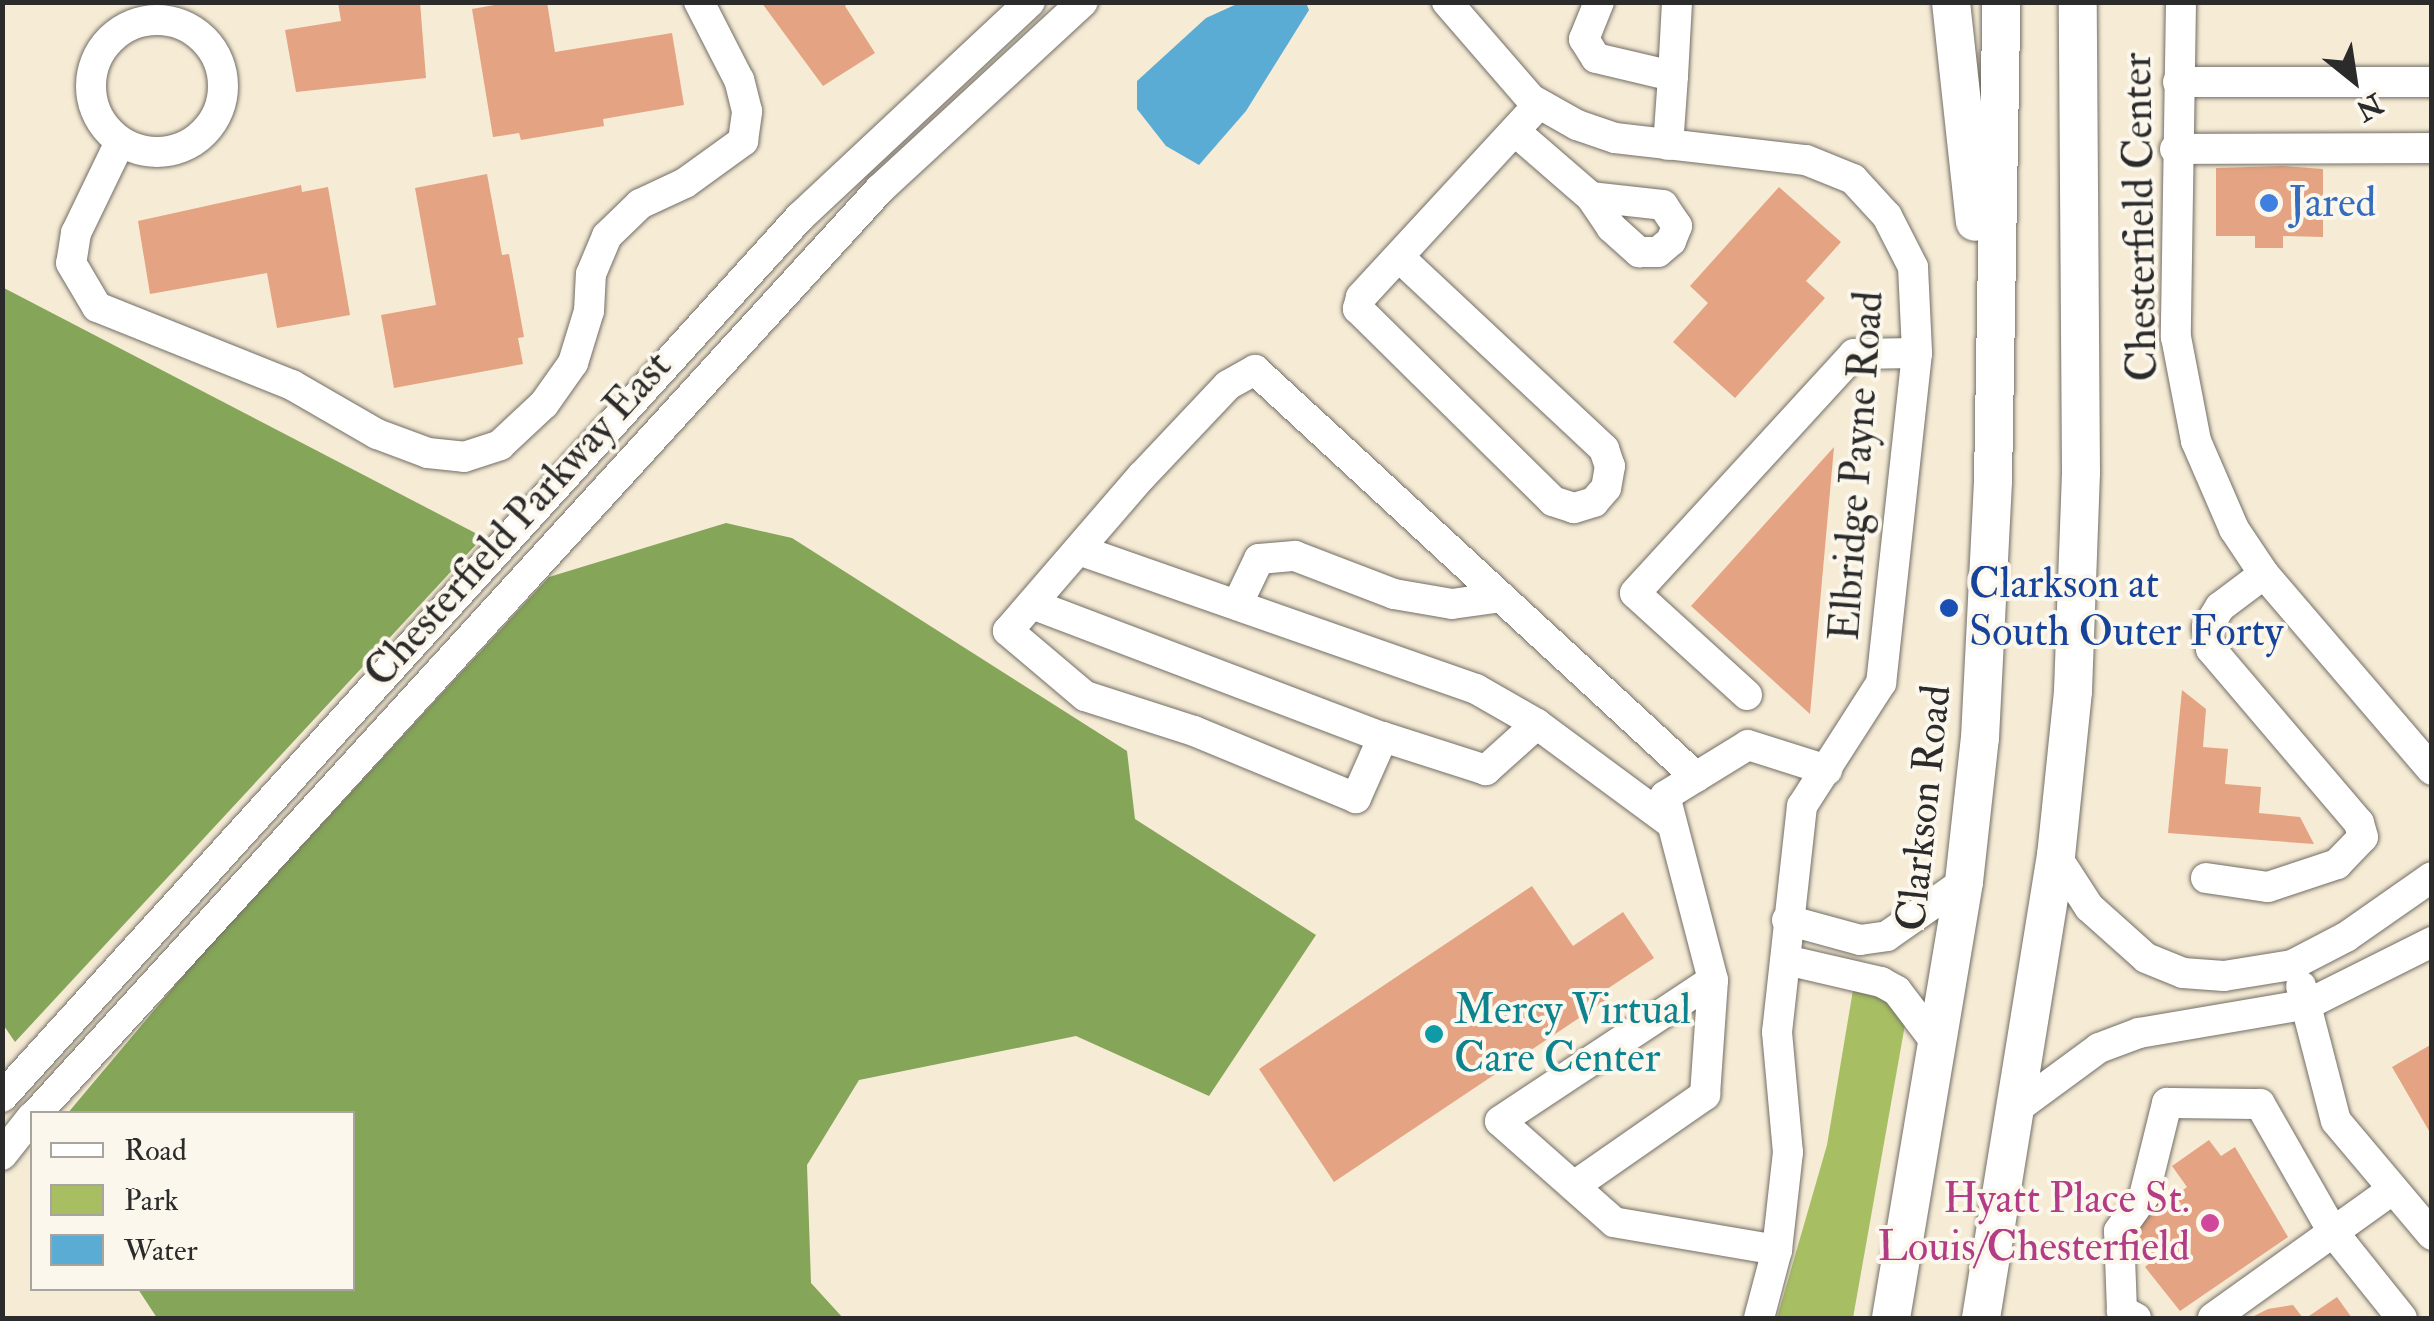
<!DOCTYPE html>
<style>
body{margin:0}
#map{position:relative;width:2434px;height:1321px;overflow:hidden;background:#f6ebd5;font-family:"IM FELL Double Pica",serif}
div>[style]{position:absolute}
.green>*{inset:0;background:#a7be63}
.forest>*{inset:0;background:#85a559}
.water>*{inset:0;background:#5aacd5}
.building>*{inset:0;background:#e4a382}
.roads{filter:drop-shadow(0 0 2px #726e66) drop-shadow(0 0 2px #726e66)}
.minor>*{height:30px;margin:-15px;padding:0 15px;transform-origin:15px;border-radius:15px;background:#fff}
.minor>.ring{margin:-15px;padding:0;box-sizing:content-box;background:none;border:30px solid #fff;border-radius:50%}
.major>*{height:38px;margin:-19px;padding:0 19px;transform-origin:19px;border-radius:19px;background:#fff}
.dots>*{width:28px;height:28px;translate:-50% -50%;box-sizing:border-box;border:5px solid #fbf7ec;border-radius:50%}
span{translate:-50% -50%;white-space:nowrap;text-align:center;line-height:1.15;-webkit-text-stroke:8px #fbf7ec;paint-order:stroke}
.shop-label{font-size:42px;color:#366cbe}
.left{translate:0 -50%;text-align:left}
.street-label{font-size:42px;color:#2b2b2b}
.transit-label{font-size:42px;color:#164399}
.culture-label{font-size:42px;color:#0d838f}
.hotel-label{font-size:42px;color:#b23c85}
.right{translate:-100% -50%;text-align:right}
.frame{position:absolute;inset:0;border:5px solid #2b2b2b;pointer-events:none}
.legend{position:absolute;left:30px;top:1111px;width:325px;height:180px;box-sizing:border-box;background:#fbf7ec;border:2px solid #a8a59f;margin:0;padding:12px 18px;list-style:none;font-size:30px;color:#2b2b2b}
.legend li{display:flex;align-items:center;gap:20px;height:50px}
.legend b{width:50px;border:2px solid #a8a59f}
.north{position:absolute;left:2304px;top:30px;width:100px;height:100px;-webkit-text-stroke:8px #fbf7ec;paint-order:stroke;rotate:150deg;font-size:28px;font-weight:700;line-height:40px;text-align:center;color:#2b2b2b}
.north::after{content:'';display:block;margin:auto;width:35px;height:45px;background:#2b2b2b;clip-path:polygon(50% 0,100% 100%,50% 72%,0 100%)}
</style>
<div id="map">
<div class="green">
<div style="clip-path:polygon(1853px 990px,1909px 1002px,1853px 1318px,1777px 1318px,1827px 1145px)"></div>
</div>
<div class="forest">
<div style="clip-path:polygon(2px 287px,483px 537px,15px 1042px,2px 1023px)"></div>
<div style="clip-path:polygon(726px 523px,792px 538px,1127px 751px,1135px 819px,1316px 935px,1209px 1096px,1076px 1036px,859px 1080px,807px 1165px,811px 1283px,843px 1318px,157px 1318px,138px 1289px,352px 1288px,352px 1114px,67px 1114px,193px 964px,549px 577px)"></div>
</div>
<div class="water">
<div style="clip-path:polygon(1239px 3px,1306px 3px,1309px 10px,1246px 111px,1199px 165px,1166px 146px,1137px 109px,1137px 81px,1206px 18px)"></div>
</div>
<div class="building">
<div style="clip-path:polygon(338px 2px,420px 2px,426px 78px,296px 92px,285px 30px,341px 21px)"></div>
<div style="clip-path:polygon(511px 2px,547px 2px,555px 52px,672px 33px,684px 105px,603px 119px,604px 126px,521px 140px,519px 133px,493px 137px,472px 9px)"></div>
<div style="clip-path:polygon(761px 2px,850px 2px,845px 6px,875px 53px,823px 86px)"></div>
<div style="clip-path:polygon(2283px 166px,2323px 169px,2323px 237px,2283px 236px,2283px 248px,2255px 248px,2255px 236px,2216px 236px,2216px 168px)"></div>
<div style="clip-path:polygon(487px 174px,502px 255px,509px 254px,524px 337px,518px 338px,523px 364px,394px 388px,381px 315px,436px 305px,415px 188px)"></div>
<div style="clip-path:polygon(301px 185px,302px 192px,328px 187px,350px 315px,277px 328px,267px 273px,150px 294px,138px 221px)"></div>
<div style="clip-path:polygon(1779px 187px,1841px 242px,1806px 281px,1825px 298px,1735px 398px,1673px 342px,1708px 303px,1690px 286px)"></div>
<div style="clip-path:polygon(1834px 447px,1810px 714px,1691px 606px)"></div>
<div style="clip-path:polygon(2182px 690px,2206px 709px,2203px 747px,2228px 749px,2225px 784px,2261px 787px,2259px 813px,2300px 817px,2314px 844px,2168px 833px)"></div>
<div style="clip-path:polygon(1532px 886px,1573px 946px,1623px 912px,1654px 958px,1604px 991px,1609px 998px,1334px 1182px,1259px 1069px)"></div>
<div style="clip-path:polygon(2432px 1044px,2432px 1136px,2392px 1067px)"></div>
<div style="clip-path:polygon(2209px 1140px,2221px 1156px,2235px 1147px,2288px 1237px,2180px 1311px,2145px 1267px,2152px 1261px,2134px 1234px,2163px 1195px,2176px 1213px,2181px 1204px,2175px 1196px,2187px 1187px,2172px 1166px)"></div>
<div style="clip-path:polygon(2337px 1297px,2352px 1318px,2306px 1318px)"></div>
<div style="clip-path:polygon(2293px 1305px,2303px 1318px,2250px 1318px,2268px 1309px)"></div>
</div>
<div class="roads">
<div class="minor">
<div style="left:1447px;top:2px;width:128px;rotate:49.1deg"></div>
<div style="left:1531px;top:99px;width:53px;rotate:29.5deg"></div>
<div style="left:1577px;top:125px;width:40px;rotate:18.9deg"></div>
<div style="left:1615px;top:138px;width:192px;rotate:6.6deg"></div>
<div style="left:1806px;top:160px;width:51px;rotate:22deg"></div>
<div style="left:1853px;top:179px;width:50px;rotate:47.4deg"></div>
<div style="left:1887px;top:216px;width:57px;rotate:63deg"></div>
<div style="left:1913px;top:267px;width:86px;rotate:87.3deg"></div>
<div style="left:1917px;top:353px;width:332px;rotate:96.2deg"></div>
<div style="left:1881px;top:683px;width:146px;rotate:122.7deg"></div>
<div style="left:1802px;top:806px;width:227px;rotate:96.3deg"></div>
<div style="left:1777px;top:1032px;width:121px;rotate:84.8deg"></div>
<div style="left:1788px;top:1152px;width:99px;rotate:96.4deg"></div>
<div style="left:1777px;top:1250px;width:70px;rotate:104.8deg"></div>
<div style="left:1599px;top:2px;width:40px;rotate:112deg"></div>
<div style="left:1584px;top:39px;width:22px;rotate:58deg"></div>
<div style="left:1596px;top:58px;width:79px;rotate:13.2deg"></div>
<div style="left:1673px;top:76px;width:69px;rotate:94.1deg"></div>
<div style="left:2181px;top:2px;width:335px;rotate:90.9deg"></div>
<div style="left:2176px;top:337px;width:106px;rotate:79.1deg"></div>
<div style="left:2196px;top:441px;width:96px;rotate:66.6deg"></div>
<div style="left:2234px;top:529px;width:54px;rotate:56.3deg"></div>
<div style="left:2264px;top:574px;width:258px;rotate:49.4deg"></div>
<div class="ring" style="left:91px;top:20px;width:102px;height:102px"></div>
<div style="left:1673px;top:76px;width:74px;rotate:-86.9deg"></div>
<div style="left:2178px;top:82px;width:254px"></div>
<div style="left:1517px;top:133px;width:98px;rotate:40.9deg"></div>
<div style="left:1591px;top:197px;width:36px;rotate:56deg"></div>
<div style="left:1611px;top:227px;width:38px;rotate:42deg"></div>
<div style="left:1639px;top:252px;width:19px"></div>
<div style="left:1658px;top:252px;width:17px;rotate:-40deg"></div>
<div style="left:1671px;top:241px;width:16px;rotate:-68deg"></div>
<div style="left:1677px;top:226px;width:25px;rotate:-124deg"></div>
<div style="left:1663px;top:205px;width:72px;rotate:-173.7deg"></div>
<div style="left:120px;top:142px;width:101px;rotate:115.8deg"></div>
<div style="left:76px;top:233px;width:30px;rotate:99deg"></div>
<div style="left:71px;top:263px;width:51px;rotate:59.4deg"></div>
<div style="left:97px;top:307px;width:210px;rotate:21.8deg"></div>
<div style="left:292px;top:385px;width:98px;rotate:30deg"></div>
<div style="left:377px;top:434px;width:54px;rotate:20.4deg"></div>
<div style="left:428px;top:453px;width:36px;rotate:6deg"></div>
<div style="left:464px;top:457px;width:38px;rotate:-18deg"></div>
<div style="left:500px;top:445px;width:60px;rotate:-43deg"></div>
<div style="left:544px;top:404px;width:50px;rotate:-54.7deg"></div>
<div style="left:573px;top:363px;width:54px;rotate:-72.9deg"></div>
<div style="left:589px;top:311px;width:37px;rotate:-87deg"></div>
<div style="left:591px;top:274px;width:41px;rotate:-67.2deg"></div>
<div style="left:607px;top:236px;width:46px;rotate:-44.1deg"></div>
<div style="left:640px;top:204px;width:50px;rotate:-25deg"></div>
<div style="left:685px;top:183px;width:72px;rotate:-35.9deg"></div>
<div style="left:743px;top:141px;width:30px;rotate:-82deg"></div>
<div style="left:747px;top:111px;width:32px;rotate:-104deg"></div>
<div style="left:739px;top:80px;width:88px;rotate:-117.1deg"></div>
<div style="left:2175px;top:149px;width:257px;rotate:-0.2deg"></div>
<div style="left:1399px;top:257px;width:281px;rotate:43.1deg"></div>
<div style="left:1604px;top:449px;width:18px;rotate:71deg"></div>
<div style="left:1610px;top:466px;width:22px;rotate:100deg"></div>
<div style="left:1606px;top:488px;width:18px;rotate:131deg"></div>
<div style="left:1594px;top:502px;width:21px;rotate:163deg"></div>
<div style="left:1574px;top:508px;width:22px;rotate:-162deg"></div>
<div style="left:1553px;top:501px;width:274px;rotate:-135.4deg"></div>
<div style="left:1358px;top:309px;width:12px;rotate:-76deg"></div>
<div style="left:1361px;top:297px;width:261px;rotate:-47.3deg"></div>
<div style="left:1079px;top:550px;width:421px;rotate:19.3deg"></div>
<div style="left:1476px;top:689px;width:70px;rotate:29.8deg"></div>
<div style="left:1032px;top:604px;width:375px;rotate:20.8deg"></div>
<div style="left:1237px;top:605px;width:51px;rotate:-64.4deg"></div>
<div style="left:1259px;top:559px;width:36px;rotate:-5deg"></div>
<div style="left:1295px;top:556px;width:106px;rotate:21deg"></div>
<div style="left:1394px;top:594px;width:59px;rotate:9.8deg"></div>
<div style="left:1452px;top:604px;width:49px;rotate:-8.1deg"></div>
<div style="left:1747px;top:695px;width:151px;rotate:-137.7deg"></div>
<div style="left:1635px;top:593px;width:324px;rotate:-47.5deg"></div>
<div style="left:1854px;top:354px;width:63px;rotate:-0.9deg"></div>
<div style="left:1672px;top:824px;width:168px;rotate:-143.5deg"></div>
<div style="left:1537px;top:724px;width:69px;rotate:138deg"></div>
<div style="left:1486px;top:770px;width:108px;rotate:-162.2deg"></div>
<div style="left:1383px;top:737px;width:67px;rotate:113.9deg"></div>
<div style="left:1356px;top:798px;width:175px;rotate:-157.5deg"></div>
<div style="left:1194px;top:731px;width:114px;rotate:-162.2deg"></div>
<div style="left:1085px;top:696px;width:101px;rotate:-139.8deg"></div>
<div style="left:1008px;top:631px;width:205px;rotate:-49.2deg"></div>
<div style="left:1142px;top:476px;width:125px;rotate:-46.6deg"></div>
<div style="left:1228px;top:385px;width:31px;rotate:-29deg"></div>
<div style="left:1255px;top:370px;width:600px;rotate:42.7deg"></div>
<div style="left:2056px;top:856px;width:61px;rotate:57.1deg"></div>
<div style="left:2089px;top:907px;width:76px;rotate:41.8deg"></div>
<div style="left:2146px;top:958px;width:40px;rotate:22deg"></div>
<div style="left:2183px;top:973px;width:41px;rotate:4.2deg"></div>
<div style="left:2224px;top:976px;width:69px;rotate:-9.2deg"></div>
<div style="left:2292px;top:965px;width:61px;rotate:-27.4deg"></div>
<div style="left:2346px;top:937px;width:105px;rotate:-34.9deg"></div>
<div style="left:2206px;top:878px;width:63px;rotate:8.3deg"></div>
<div style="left:2268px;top:887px;width:73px;rotate:-18.4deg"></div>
<div style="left:2337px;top:864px;width:37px;rotate:-46deg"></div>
<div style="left:2363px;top:837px;width:15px;rotate:-106deg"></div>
<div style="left:2359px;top:823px;width:228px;rotate:-130.4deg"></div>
<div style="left:2211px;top:649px;width:21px;rotate:-101deg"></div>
<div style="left:2207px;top:628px;width:25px;rotate:-58deg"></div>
<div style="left:2220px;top:607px;width:55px;rotate:-36.9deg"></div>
<div style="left:1787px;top:920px;width:76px;rotate:15.3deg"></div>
<div style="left:1860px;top:940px;width:27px;rotate:-8deg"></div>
<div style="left:1887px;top:936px;width:94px;rotate:-35deg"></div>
<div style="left:1786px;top:960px;width:98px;rotate:13deg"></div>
<div style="left:1881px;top:982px;width:18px;rotate:29deg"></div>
<div style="left:1897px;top:991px;width:68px;rotate:52.8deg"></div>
<div style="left:2301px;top:986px;width:139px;rotate:75.5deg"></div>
<div style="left:2336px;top:1121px;width:149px;rotate:49.9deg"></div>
<div style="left:2px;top:1097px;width:1188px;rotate:-47.8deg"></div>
<div style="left:800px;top:217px;width:315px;rotate:-43.1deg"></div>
<div style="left:2016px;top:1109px;width:103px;rotate:-36.3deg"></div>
<div style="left:2099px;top:1048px;width:43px;rotate:-20.6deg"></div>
<div style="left:2139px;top:1033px;width:171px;rotate:-9.7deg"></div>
<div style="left:2308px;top:1004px;width:139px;rotate:-26.6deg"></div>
<div style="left:36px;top:1114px;width:1252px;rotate:-47.62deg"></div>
<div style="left:880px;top:189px;width:276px;rotate:-42.7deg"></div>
<div style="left:2px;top:1155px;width:48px;rotate:-51.7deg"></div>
<div style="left:1574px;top:1186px;width:160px;rotate:-34.8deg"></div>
<div style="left:1705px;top:1095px;width:115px;rotate:-86deg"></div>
<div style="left:1777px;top:1250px;width:165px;rotate:-170.3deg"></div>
<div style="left:1614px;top:1222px;width:152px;rotate:-138.5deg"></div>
<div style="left:1500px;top:1121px;width:255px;rotate:-33.5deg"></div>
<div style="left:1713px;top:980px;width:190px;rotate:-104.6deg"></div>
<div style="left:1665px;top:796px;width:97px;rotate:-31.6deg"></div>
<div style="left:1748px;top:745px;width:83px;rotate:17.6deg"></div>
<div style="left:2136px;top:1318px;width:16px;rotate:-153deg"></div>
<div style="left:2122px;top:1311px;width:80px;rotate:-92.1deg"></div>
<div style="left:2119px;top:1231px;width:43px;rotate:-54.5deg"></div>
<div style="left:2144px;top:1196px;width:96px;rotate:-76.1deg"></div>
<div style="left:2167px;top:1103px;width:93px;rotate:0.6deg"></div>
<div style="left:2260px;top:1104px;width:147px;rotate:60.3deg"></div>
<div style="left:2333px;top:1232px;width:110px;rotate:51.3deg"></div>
<div style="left:2213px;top:1318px;width:220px;rotate:-35.6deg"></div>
</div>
<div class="major">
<div style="left:1951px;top:2px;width:221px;rotate:83.8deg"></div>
<div style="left:1891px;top:1318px;width:442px;rotate:-80.5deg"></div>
<div style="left:1964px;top:882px;width:145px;rotate:-83.7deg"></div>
<div style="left:1980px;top:738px;width:256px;rotate:-87.1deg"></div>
<div style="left:1993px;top:482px;width:480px;rotate:-89deg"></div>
<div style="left:1981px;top:1318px;width:468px;rotate:-80.8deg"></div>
<div style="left:2056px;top:856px;width:166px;rotate:-84.1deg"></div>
<div style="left:2073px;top:691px;width:218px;rotate:-87.9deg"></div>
<div style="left:2081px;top:473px;width:471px;rotate:-90.4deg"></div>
</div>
</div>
<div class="dots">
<div style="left:2269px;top:203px;background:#3f7fe0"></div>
<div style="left:1949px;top:608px;background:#1a4fb4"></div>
<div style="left:1434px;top:1034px;background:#0f9aa8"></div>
<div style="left:2210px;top:1223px;background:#d1479c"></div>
</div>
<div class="shop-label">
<span class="left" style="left:2289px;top:203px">Jared</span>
</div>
<div class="street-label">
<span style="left:2140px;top:217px;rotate:-91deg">Chesterfield Center</span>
<span style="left:1857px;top:466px;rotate:-86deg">Elbridge Payne Road</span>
<span style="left:518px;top:519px;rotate:-48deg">Chesterfield Parkway East</span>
<span style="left:1924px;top:808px;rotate:-84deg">Clarkson Road</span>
</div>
<div class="transit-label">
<span class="left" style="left:1969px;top:608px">Clarkson at<br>South Outer Forty</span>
</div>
<div class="culture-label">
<span class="left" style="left:1454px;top:1034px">Mercy Virtual<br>Care Center</span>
</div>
<div class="hotel-label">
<span class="right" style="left:2190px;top:1223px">Hyatt Place St.<br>Louis/Chesterfield</span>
</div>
<div class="frame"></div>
<ul class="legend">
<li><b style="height:12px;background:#fff"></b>Road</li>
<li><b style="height:28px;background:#a7be63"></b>Park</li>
<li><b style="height:28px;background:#5aacd5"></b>Water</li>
</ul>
<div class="north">N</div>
</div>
